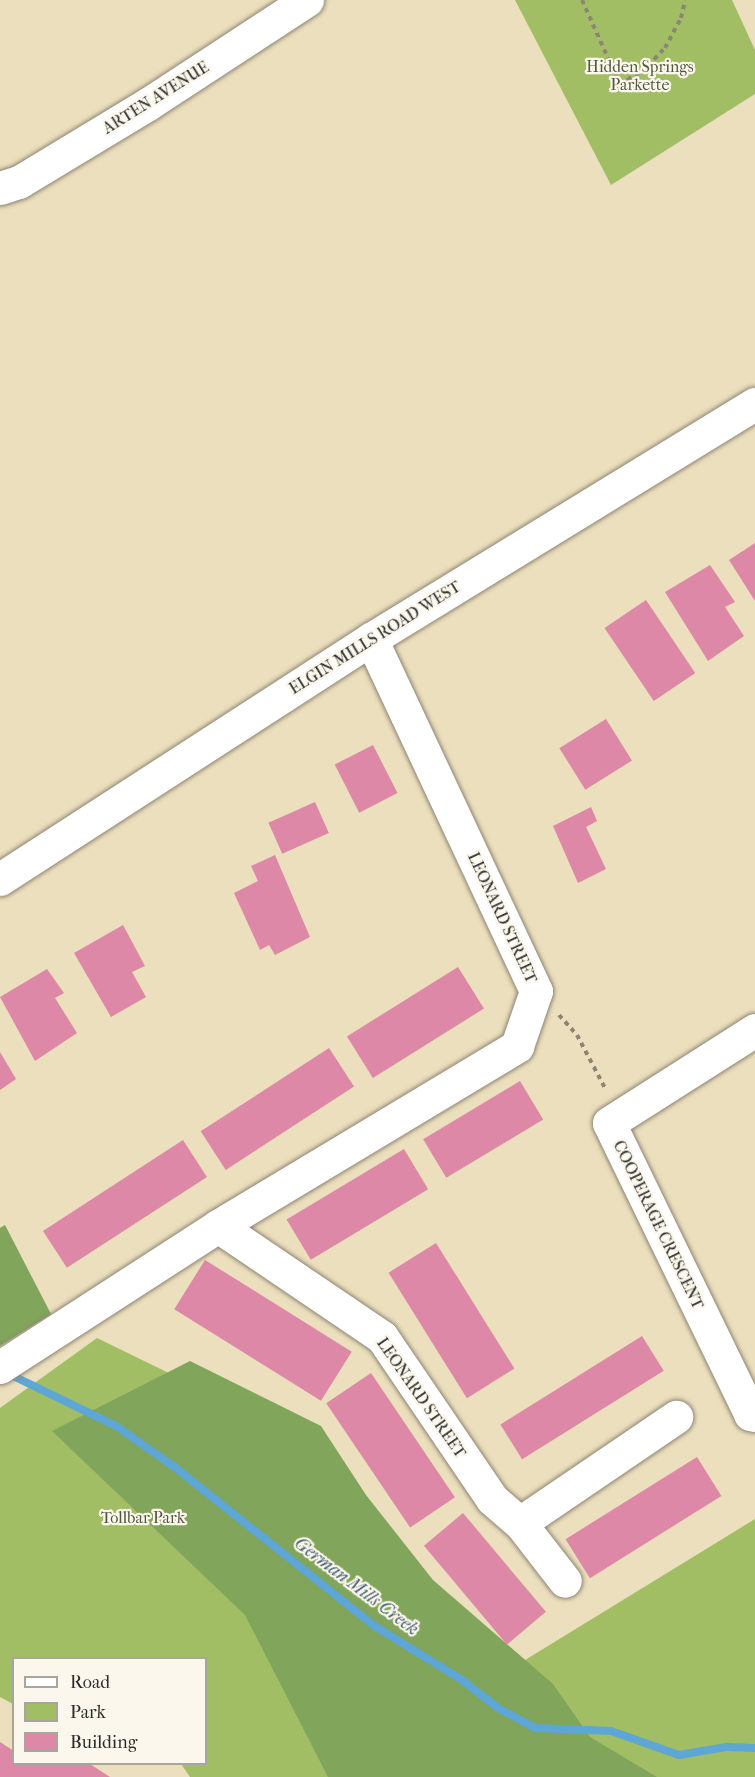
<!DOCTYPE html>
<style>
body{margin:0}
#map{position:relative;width:755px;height:1777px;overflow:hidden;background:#ecdfbd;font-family:"IM FELL French Canon",serif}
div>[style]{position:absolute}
.green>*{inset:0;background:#a2be65}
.forest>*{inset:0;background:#81a55a}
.stream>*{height:8px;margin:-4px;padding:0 4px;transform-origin:4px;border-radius:4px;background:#5ea6d5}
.building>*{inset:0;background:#dd88a6;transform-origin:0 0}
.path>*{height:4px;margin-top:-2px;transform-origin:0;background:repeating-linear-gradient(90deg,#8c8574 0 4.5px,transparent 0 9px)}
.roads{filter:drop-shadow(0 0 2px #8c8574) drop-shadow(0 0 2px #8c8574)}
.minor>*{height:33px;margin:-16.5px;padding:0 16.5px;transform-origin:16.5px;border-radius:16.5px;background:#fff}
.major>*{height:33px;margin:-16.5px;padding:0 16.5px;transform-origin:16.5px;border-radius:16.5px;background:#fff}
span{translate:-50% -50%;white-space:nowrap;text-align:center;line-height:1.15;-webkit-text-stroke:4.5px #fbf7ec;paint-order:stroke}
.park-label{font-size:16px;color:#4f573c}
.street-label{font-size:16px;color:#2b2b2b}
.water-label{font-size:18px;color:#3f5c6f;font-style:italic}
.legend{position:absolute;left:12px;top:1657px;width:195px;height:108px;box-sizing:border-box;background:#fbf7ec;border:2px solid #a8a59f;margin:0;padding:8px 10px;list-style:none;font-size:18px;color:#2b2b2b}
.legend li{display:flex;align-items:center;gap:12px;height:30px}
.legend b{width:30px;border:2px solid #a8a59f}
</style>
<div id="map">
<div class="green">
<div style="clip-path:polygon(515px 0,732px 0,755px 50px,755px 94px,611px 185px)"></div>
<div style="clip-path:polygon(97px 1338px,298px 1436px,491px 1681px,755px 1519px,755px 1777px,190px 1777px,181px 1764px,206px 1764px,206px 1658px,14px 1658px,13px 1704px,0 1697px,0 1408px)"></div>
</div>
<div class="forest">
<div style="clip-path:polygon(5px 1225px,51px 1314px,0 1346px,0 1228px)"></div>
<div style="clip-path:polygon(190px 1361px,321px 1426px,366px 1495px,433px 1580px,553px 1684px,590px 1737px,657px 1777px,328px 1777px,245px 1615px,52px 1431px)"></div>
</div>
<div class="stream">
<div style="left:7px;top:1373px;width:121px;rotate:25.9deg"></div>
<div style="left:116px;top:1426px;width:68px;rotate:34.9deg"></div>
<div style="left:172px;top:1465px;width:260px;rotate:38.5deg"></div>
<div style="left:376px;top:1627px;width:101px;rotate:31.6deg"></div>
<div style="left:462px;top:1680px;width:46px;rotate:37.9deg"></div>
<div style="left:498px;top:1708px;width:42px;rotate:28.4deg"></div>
<div style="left:535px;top:1728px;width:76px;rotate:2.3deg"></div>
<div style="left:611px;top:1731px;width:72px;rotate:19.4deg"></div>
<div style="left:679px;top:1755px;width:49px;rotate:-9.5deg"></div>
<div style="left:727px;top:1747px;width:28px;rotate:2deg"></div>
</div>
<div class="building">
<div style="clip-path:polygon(755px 543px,755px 601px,729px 560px)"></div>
<div style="clip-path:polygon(710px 565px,735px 602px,725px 607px,744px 636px,708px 661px,665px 592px)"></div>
<div style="left:646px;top:600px;width:88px;height:50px;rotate:56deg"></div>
<div style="left:606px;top:719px;width:49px;height:55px;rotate:58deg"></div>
<div style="left:373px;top:745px;width:54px;height:43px;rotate:63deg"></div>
<div style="left:315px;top:802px;width:34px;height:51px;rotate:66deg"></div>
<div style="clip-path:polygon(591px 807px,597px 821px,586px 827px,606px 869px,578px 883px,553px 826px)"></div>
<div style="clip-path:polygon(275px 855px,310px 937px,275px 955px,269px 945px,260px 950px,234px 893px,258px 881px,251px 866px)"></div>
<div style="clip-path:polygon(123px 925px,145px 966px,132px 972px,146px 997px,111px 1017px,74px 953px)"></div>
<div style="left:458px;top:967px;width:49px;height:131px;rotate:58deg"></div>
<div style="clip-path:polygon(47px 969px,64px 993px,55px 998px,77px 1033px,35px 1061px,0 997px)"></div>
<div style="left:329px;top:1048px;width:46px;height:153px;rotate:57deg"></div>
<div style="clip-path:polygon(0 1052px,16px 1079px,0 1090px)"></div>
<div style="left:520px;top:1081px;width:45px;height:113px;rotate:59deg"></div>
<div style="left:183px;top:1140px;width:44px;height:167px;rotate:57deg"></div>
<div style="left:404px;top:1149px;width:47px;height:137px;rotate:59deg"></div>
<div style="left:436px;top:1243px;width:148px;height:56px;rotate:58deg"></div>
<div style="left:205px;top:1260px;width:173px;height:58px;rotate:32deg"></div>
<div style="left:642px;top:1336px;width:41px;height:167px;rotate:58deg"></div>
<div style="left:371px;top:1373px;width:150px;height:54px;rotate:56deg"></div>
<div style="left:697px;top:1457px;width:46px;height:155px;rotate:58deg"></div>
<div style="left:463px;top:1513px;width:129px;height:51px;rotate:50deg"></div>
<div style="clip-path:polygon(0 1742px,14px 1751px,14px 1764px,90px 1764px,110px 1777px,0 1777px)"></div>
</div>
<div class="path">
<div style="left:582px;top:0;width:93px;rotate:65.9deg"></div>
<div style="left:620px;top:85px;width:34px;rotate:-34deg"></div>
<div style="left:648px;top:66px;width:25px;rotate:-47deg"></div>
<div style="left:665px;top:48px;width:34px;rotate:-62deg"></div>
<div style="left:681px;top:18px;width:18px;rotate:-77deg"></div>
<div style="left:559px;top:1015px;width:27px;rotate:48deg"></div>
<div style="left:577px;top:1035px;width:62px;rotate:62.2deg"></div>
</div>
<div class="roads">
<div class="minor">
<div style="left:0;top:188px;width:20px;rotate:-18deg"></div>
<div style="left:19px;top:182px;width:151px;rotate:-31.2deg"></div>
<div style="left:148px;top:104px;width:190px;rotate:-33.2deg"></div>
<div style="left:755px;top:1030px;width:173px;rotate:147.5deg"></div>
<div style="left:609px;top:1123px;width:323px;rotate:64.1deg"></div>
<div style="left:750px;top:1414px;width:5px;rotate:11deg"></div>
<div style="left:218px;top:1226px;width:198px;rotate:34.1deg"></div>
<div style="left:382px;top:1337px;width:196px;rotate:55.8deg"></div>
<div style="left:492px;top:1499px;width:37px;rotate:41deg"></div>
<div style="left:520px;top:1523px;width:73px;rotate:52.2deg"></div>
<div style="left:0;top:1367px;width:260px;rotate:-32.9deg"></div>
<div style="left:218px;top:1226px;width:349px;rotate:-31deg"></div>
<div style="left:517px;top:1046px;width:58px;rotate:-70.9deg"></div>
<div style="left:536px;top:991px;width:389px;rotate:-115.1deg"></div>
<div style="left:520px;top:1523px;width:189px;rotate:-34.2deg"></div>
</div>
<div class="major">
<div style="left:0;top:879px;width:442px;rotate:-32.9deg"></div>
<div style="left:371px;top:639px;width:450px;rotate:-31.5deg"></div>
</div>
</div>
<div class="park-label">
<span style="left:640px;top:76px">Hidden Springs<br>Parkette</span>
<span style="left:143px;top:1518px">Tollbar Park</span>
</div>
<div class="street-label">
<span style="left:156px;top:98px;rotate:-32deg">ARTEN AVENUE</span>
<span style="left:375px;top:638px;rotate:-32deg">ELGIN MILLS ROAD WEST</span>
<span style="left:502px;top:918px;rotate:65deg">LEONARD STREET</span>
<span style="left:658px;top:1225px;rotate:64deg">COOPERAGE CRESCENT</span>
<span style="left:421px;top:1398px;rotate:55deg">LEONARD STREET</span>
</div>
<div class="water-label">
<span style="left:356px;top:1587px;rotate:37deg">German Mills Creek</span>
</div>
<ul class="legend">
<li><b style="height:8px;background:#fff"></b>Road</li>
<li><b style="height:16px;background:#a2be65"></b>Park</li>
<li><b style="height:16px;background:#dd88a6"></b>Building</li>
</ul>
</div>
